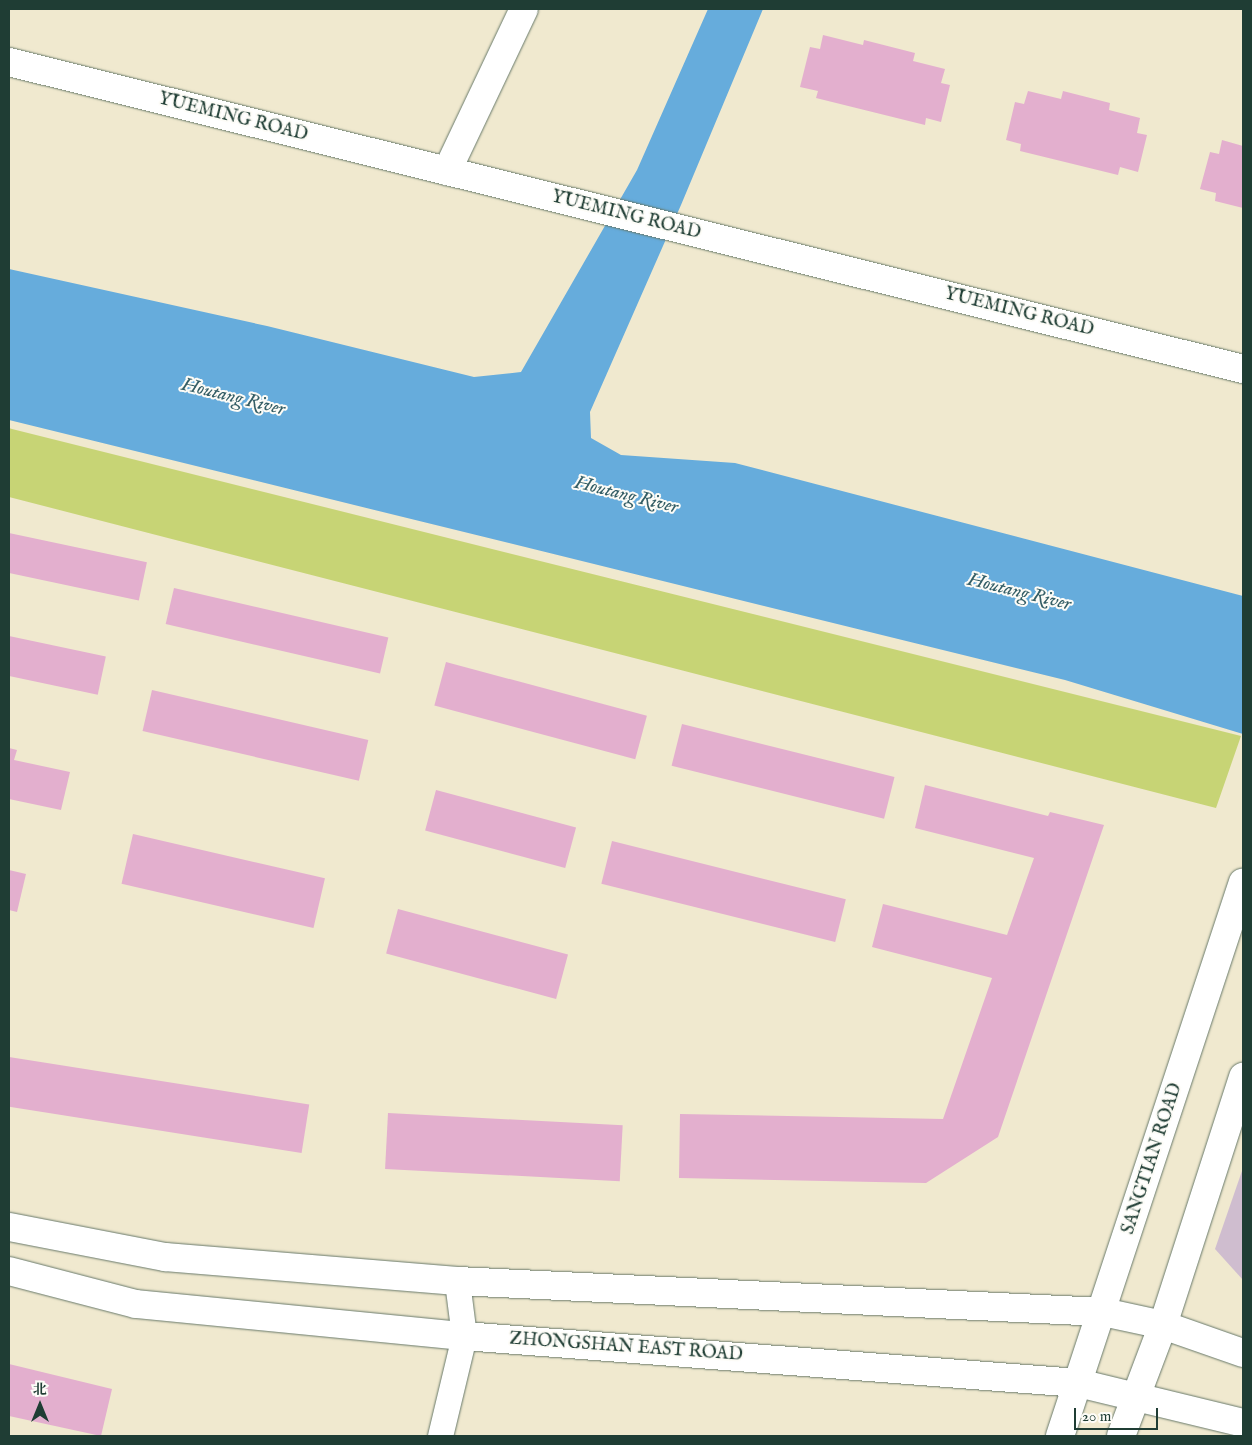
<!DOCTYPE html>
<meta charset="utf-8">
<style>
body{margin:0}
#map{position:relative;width:1252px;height:1445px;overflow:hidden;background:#f0e9cf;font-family:"IM FELL English","Noto Serif SC",serif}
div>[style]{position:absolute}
.industrial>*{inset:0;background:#cfbdcf}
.green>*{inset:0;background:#c7d475}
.water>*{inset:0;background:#66acdc}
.building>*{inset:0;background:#e3afce;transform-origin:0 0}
.roads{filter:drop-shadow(0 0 1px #68796a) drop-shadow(0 0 1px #68796a)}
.minor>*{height:25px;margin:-12.5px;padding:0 12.5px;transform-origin:12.5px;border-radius:12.5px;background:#fff}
.tertiary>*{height:28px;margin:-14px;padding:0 14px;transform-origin:14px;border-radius:14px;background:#fff}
.secondary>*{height:28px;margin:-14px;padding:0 14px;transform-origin:14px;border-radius:14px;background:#fff}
.primary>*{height:28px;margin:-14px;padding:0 14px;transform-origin:14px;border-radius:14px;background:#fff}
span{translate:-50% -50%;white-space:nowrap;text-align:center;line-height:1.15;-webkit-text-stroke:4px #fdfcf7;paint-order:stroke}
.street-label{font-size:18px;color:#1f3d34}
.water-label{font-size:19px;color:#345e66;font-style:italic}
.frame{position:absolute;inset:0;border:10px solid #1f3d34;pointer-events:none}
.north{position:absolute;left:15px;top:1380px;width:50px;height:50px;-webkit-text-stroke:4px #fdfcf7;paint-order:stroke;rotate:0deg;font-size:14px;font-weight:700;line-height:20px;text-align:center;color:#1f3d34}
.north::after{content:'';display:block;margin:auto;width:18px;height:22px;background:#1f3d34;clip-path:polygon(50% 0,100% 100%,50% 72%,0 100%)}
.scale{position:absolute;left:1074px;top:1408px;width:84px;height:22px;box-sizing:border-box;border:2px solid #1f3d34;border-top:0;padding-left:6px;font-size:15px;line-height:18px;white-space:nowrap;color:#1f3d34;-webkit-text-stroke:4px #fdfcf7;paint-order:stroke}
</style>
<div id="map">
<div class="industrial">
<div style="clip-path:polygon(1243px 1168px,1243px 1280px,1215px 1249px)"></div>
</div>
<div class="green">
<div style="clip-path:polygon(9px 428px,12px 429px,1241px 736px,1216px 808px,9px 497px)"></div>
</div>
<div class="water">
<div style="clip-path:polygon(708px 9px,763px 9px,681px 205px,590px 412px,591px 438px,621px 455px,735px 463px,1243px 596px,1243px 734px,1065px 680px,9px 420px,9px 269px,267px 326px,474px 377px,521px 372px,637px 170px)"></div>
</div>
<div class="building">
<div style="clip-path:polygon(823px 35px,863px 45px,864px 40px,915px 53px,913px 61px,945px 69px,941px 83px,950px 85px,941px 122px,926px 118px,925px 125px,816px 98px,818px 91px,800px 87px,810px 47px,820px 49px)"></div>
<div style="clip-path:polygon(1028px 91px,1061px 99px,1063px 91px,1110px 103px,1109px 110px,1140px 118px,1137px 133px,1147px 135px,1138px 172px,1120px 167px,1118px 175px,1020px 151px,1021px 144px,1006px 140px,1015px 102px,1024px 104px)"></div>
<div style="clip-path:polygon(1222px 140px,1243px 146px,1243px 208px,1215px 201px,1216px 193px,1200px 189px,1210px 152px,1219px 154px)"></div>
<div style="left:9px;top:533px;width:141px;height:39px;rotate:12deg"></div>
<div style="left:174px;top:588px;width:220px;height:37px;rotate:13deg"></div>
<div style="left:9px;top:636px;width:99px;height:39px;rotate:12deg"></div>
<div style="left:446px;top:662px;width:208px;height:45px;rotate:15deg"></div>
<div style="left:152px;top:690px;width:222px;height:42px;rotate:13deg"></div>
<div style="left:682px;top:724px;width:219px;height:43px;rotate:14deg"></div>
<div style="clip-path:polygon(9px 748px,17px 750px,14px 760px,70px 772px,61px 810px,9px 799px)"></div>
<div style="clip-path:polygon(925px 785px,1048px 816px,1050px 812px,1104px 825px,998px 1137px,926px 1183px,679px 1178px,680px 1114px,943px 1119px,992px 978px,872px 947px,883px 904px,1007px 935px,1034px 858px,915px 828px)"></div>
<div style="left:436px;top:790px;width:145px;height:42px;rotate:15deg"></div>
<div style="left:133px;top:834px;width:197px;height:51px;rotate:13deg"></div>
<div style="left:612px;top:841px;width:241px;height:44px;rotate:14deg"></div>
<div style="clip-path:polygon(9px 870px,26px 874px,17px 912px,9px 910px)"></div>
<div style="left:398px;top:909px;width:176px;height:46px;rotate:15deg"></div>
<div style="left:9px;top:1057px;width:304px;height:49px;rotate:9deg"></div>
<div style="left:388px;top:1113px;width:235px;height:56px;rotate:3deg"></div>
<div style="clip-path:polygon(9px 1364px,112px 1389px,101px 1436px,9px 1416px)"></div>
</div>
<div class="roads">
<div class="minor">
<div style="left:440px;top:1436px;width:103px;rotate:-76.5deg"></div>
<div style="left:464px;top:1336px;width:55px;rotate:-97.3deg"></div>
</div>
<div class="tertiary">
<div style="left:9px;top:62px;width:1272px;rotate:13.97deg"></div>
<div style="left:447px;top:171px;width:179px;rotate:-64.6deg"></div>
</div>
<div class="secondary">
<div style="left:1060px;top:1436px;width:583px;rotate:-71.72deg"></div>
<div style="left:1121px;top:1436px;width:119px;rotate:-69.3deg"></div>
<div style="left:1163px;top:1325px;width:261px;rotate:-72.1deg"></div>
</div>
<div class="primary">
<div style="left:9px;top:1227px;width:159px;rotate:10.9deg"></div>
<div style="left:165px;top:1257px;width:293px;rotate:4.7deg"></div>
<div style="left:457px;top:1281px;width:647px;rotate:2.75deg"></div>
<div style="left:1103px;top:1312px;width:61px;rotate:12.2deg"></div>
<div style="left:1163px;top:1325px;width:85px;rotate:19.3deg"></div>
<div style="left:9px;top:1271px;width:131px;rotate:14.6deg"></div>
<div style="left:136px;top:1304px;width:330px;rotate:5.6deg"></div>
<div style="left:464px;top:1336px;width:616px;rotate:4.38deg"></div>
<div style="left:1078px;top:1383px;width:170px;rotate:13.6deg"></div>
</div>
</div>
<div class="street-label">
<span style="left:233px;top:118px;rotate:14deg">YUEMING ROAD</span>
<span style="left:626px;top:216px;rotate:14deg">YUEMING ROAD</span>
<span style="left:1019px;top:313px;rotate:14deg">YUEMING ROAD</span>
<span style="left:1153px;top:1159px;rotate:-72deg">SANGTIAN ROAD</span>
<span style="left:626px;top:1348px;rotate:4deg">ZHONGSHAN EAST ROAD</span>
</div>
<div class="water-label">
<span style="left:233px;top:398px;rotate:14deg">Houtang River</span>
<span style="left:626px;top:496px;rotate:14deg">Houtang River</span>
<span style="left:1019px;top:593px;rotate:14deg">Houtang River</span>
</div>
<div class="frame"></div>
<div class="north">北</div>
<div class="scale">20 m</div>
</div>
